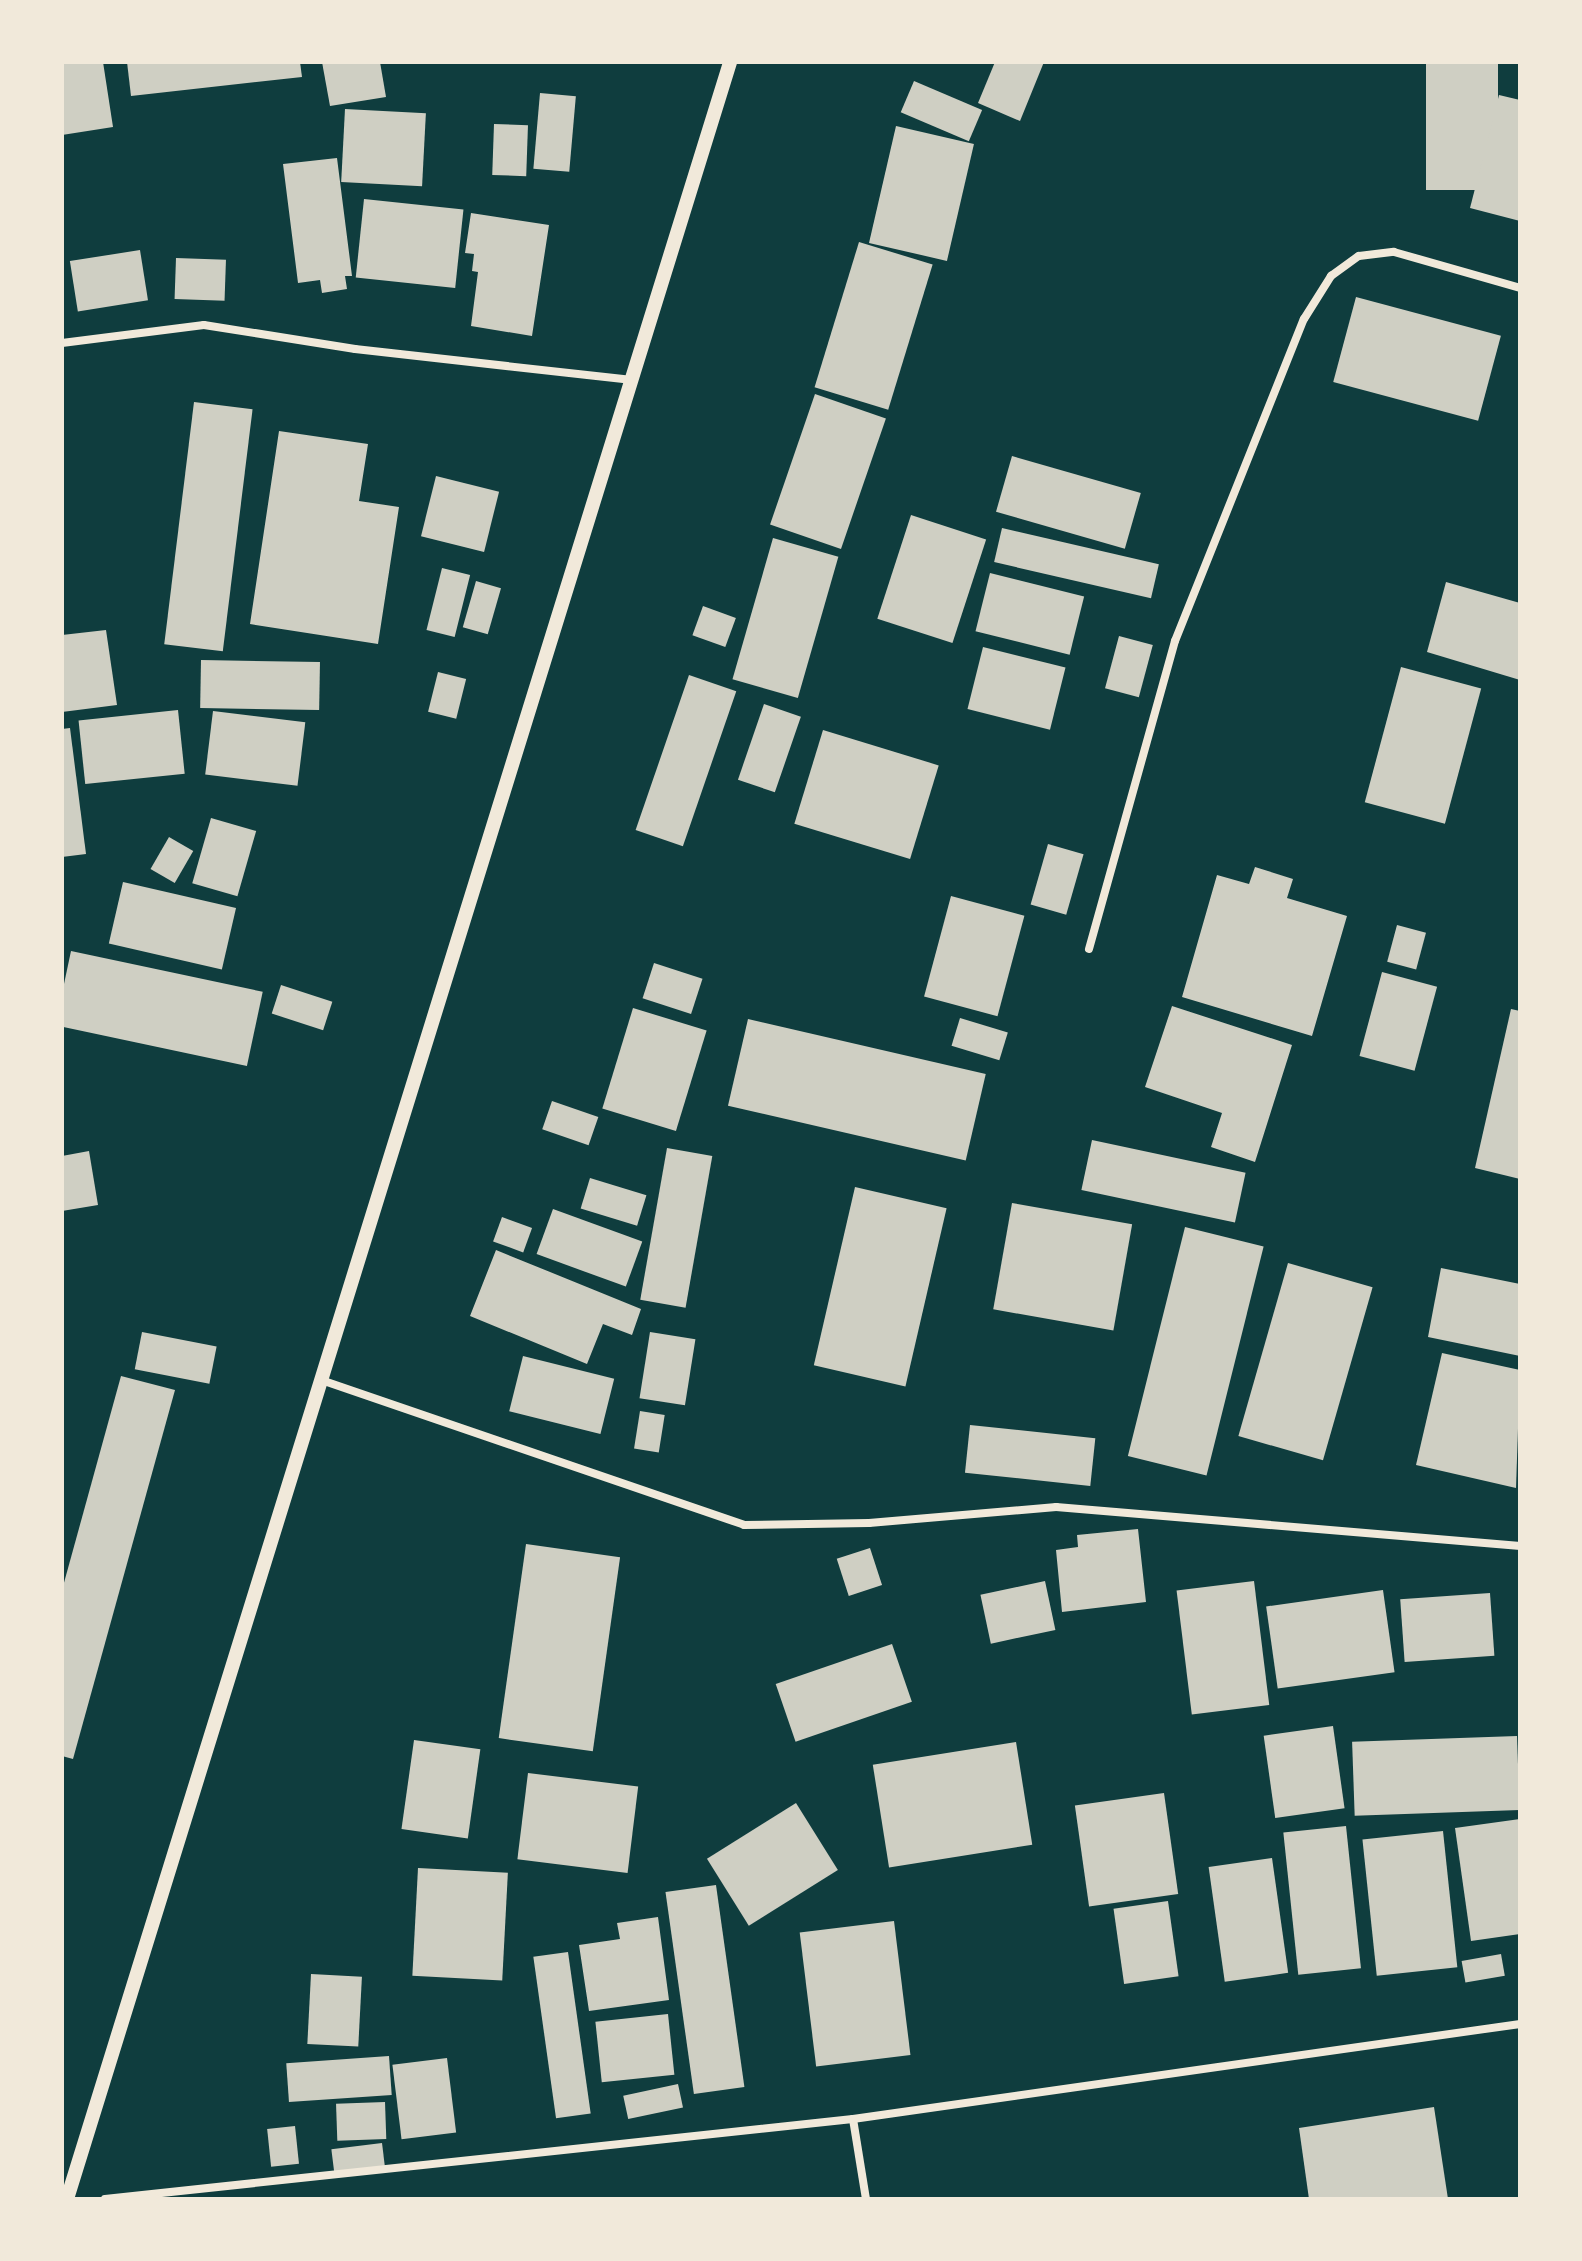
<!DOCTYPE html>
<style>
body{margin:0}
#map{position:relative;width:1582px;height:2261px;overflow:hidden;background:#0f3d3e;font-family:Karla,sans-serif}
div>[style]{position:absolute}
.building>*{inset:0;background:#cfcfc3;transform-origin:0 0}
.minor>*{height:8px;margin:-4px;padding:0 4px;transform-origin:4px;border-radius:4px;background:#f1e9da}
.tertiary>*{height:14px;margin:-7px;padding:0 7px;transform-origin:7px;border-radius:7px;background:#f1e9da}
span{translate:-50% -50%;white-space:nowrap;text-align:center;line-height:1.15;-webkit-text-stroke:8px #f1e9da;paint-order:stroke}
.frame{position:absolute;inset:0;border:64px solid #f1e9da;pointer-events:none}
</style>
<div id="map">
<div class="building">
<div style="clip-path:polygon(62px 62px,103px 62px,113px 127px,62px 135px)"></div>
<div style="clip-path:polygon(127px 62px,300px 62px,302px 77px,131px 96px)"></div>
<div style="clip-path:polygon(322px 62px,380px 62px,386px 97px,330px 106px)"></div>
<div style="clip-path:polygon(995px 62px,1044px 62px,1020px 121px,978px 103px)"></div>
<div style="left:1426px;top:62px;width:72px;height:128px"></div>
<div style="left:914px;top:81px;width:74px;height:34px;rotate:23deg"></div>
<div style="left:540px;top:93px;width:36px;height:76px;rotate:5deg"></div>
<div style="clip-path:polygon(1499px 95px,1520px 100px,1520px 221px,1470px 208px)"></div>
<div style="left:345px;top:109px;width:81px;height:73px;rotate:3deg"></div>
<div style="left:494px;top:124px;width:34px;height:51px;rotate:2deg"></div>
<div style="left:896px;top:126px;width:80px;height:120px;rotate:13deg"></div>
<div style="clip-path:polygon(337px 158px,352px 276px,345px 276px,347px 289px,322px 293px,320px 280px,298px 283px,283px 164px)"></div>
<div style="left:364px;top:199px;width:100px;height:79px;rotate:6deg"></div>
<div style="clip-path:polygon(471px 213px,549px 225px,532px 336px,471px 326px,478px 272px,472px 271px,474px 254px,465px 253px)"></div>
<div style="left:859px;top:242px;width:77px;height:152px;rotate:17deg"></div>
<div style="left:140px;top:250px;width:51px;height:71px;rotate:81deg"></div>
<div style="left:176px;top:258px;width:50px;height:41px;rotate:2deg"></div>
<div style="left:1356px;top:297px;width:150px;height:88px;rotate:15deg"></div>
<div style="left:815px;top:394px;width:75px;height:138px;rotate:19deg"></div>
<div style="left:194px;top:402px;width:59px;height:244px;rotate:7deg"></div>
<div style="clip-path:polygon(279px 431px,368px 444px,359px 501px,399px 507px,378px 644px,250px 624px)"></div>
<div style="left:1012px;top:456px;width:134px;height:58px;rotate:16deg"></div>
<div style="left:436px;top:476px;width:65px;height:62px;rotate:14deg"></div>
<div style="left:911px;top:515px;width:79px;height:109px;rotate:18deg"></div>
<div style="left:1002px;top:528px;width:161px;height:35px;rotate:13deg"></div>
<div style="left:773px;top:538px;width:68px;height:147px;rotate:16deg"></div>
<div style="left:442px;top:568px;width:29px;height:64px;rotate:14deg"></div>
<div style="left:990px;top:573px;width:97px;height:60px;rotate:14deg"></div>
<div style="left:476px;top:581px;width:26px;height:48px;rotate:16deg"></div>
<div style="clip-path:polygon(1446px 582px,1520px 603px,1520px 680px,1427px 652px)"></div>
<div style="left:703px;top:606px;width:35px;height:31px;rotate:20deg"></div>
<div style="clip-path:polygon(106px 630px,117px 705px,62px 712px,62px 635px)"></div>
<div style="left:1119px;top:636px;width:35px;height:54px;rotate:15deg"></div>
<div style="left:983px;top:647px;width:85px;height:64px;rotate:14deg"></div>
<div style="left:201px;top:660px;width:119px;height:48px;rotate:1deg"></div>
<div style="left:1401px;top:667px;width:83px;height:140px;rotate:15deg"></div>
<div style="left:438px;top:672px;width:29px;height:41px;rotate:14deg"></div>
<div style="left:689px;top:675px;width:50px;height:164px;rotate:19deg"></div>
<div style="left:764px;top:704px;width:39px;height:80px;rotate:19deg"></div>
<div style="left:178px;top:710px;width:64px;height:100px;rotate:84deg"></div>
<div style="left:213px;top:711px;width:93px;height:64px;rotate:7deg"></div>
<div style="clip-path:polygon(70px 728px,86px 854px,62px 857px,62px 729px)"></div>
<div style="left:823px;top:730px;width:121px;height:98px;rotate:17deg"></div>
<div style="left:211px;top:818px;width:47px;height:68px;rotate:16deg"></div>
<div style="left:169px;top:837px;width:28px;height:37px;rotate:30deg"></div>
<div style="left:1048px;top:844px;width:37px;height:63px;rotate:16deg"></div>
<div style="clip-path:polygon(1255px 867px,1293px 879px,1287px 898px,1347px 916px,1312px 1036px,1182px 997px,1217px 875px,1249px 884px)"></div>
<div style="left:123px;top:882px;width:116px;height:63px;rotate:13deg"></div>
<div style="left:951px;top:896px;width:76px;height:104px;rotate:15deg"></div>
<div style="left:1397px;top:925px;width:30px;height:38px;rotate:15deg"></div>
<div style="left:71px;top:951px;width:196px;height:76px;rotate:12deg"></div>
<div style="left:654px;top:963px;width:51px;height:37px;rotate:18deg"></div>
<div style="left:1382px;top:972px;width:57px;height:87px;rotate:15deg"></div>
<div style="left:281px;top:985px;width:54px;height:30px;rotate:18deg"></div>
<div style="clip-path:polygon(1172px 1006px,1292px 1045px,1255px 1162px,1211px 1147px,1222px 1113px,1145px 1087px)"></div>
<div style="left:633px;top:1008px;width:77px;height:105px;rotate:17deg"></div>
<div style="clip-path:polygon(1511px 1009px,1520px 1011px,1520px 1179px,1475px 1168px)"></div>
<div style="left:960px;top:1018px;width:50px;height:29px;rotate:17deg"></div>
<div style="left:748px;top:1019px;width:244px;height:89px;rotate:13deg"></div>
<div style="left:552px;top:1101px;width:49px;height:30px;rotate:19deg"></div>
<div style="left:1092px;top:1140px;width:157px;height:51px;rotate:12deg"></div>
<div style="left:667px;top:1148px;width:46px;height:154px;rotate:10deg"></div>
<div style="clip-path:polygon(89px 1151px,98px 1205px,62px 1211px,62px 1156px)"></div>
<div style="left:590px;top:1178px;width:59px;height:32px;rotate:17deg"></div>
<div style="left:855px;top:1187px;width:94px;height:183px;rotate:13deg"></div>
<div style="left:1012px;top:1203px;width:122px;height:108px;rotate:10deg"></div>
<div style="left:553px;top:1209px;width:95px;height:48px;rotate:20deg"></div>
<div style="left:502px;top:1217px;width:32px;height:26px;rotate:20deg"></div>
<div style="left:1185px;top:1227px;width:81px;height:236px;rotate:14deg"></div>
<div style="clip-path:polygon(496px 1250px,641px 1309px,632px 1335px,603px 1324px,587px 1364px,470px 1316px)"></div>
<div style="left:1288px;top:1263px;width:88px;height:180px;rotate:16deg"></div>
<div style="clip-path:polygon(1441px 1268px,1520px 1284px,1520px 1356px,1428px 1337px)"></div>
<div style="left:142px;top:1332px;width:76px;height:38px;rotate:11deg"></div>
<div style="left:650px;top:1332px;width:46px;height:67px;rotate:9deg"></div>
<div style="clip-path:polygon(1442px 1353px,1520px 1370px,1516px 1488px,1416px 1465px)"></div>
<div style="left:523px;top:1356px;width:94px;height:57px;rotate:14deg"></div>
<div style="clip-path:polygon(121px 1376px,175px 1390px,73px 1759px,62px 1756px,62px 1590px)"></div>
<div style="left:640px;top:1411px;width:25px;height:38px;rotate:9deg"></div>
<div style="left:970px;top:1425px;width:126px;height:48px;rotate:6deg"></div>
<div style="clip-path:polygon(1138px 1529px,1146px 1602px,1062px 1612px,1056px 1550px,1078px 1547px,1077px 1535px)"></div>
<div style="left:526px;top:1544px;width:95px;height:196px;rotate:8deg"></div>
<div style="left:870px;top:1548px;width:39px;height:35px;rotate:72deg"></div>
<div style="left:1045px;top:1581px;width:50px;height:66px;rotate:78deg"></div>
<div style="left:1254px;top:1581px;width:125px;height:78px;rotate:83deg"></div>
<div style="left:1383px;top:1590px;width:83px;height:118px;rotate:82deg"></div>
<div style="left:1490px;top:1593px;width:63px;height:90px;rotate:86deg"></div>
<div style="left:892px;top:1644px;width:61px;height:123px;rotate:71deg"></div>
<div style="left:1333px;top:1726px;width:83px;height:70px;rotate:82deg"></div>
<div style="left:1517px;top:1736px;width:74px;height:165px;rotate:88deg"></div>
<div style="left:414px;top:1740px;width:67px;height:90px;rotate:8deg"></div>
<div style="left:1016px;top:1742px;width:104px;height:145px;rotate:81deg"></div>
<div style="left:528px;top:1773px;width:111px;height:87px;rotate:7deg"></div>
<div style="left:1164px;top:1793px;width:102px;height:90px;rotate:82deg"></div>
<div style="left:796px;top:1803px;width:79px;height:105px;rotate:58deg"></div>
<div style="clip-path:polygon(1520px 1819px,1520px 1934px,1471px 1941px,1455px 1828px)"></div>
<div style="left:1346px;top:1826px;width:143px;height:63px;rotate:84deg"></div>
<div style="left:1443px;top:1831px;width:137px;height:81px;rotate:84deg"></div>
<div style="left:1272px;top:1858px;width:116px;height:64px;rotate:82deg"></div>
<div style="left:418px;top:1868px;width:90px;height:108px;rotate:3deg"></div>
<div style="left:716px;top:1885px;width:204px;height:51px;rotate:82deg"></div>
<div style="left:1168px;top:1901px;width:76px;height:55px;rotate:82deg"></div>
<div style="clip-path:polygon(658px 1917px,669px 2000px,589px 2011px,579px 1945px,620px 1939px,617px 1923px)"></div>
<div style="left:894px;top:1921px;width:135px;height:95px;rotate:83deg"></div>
<div style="left:568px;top:1952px;width:163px;height:35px;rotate:82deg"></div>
<div style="left:1501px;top:1954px;width:22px;height:40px;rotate:80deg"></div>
<div style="left:311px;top:1974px;width:51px;height:70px;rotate:3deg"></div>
<div style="left:668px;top:2014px;width:61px;height:73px;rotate:84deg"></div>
<div style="left:389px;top:2056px;width:39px;height:103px;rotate:86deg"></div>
<div style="left:447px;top:2058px;width:75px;height:55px;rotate:83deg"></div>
<div style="left:678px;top:2084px;width:24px;height:56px;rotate:78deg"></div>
<div style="left:385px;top:2102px;width:37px;height:49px;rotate:88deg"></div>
<div style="clip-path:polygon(1434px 2107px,1448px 2199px,1309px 2199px,1299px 2128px)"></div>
<div style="left:295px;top:2126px;width:38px;height:28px;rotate:84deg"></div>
<div style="left:382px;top:2143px;width:26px;height:51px;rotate:83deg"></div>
</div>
<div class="minor">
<div style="left:62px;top:343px;width:143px;rotate:-7.2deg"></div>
<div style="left:204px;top:325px;width:153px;rotate:9deg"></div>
<div style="left:355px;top:349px;width:279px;rotate:6.4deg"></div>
<div style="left:1089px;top:949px;width:320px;rotate:-74.4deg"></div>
<div style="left:1175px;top:641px;width:347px;rotate:-68.2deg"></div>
<div style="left:1304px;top:319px;width:51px;rotate:-57.9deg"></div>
<div style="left:1331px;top:276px;width:34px;rotate:-36deg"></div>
<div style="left:1359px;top:256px;width:35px;rotate:-7deg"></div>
<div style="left:1394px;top:252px;width:131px;rotate:15.9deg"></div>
<div style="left:324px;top:1381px;width:444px;rotate:18.9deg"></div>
<div style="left:744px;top:1525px;width:125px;rotate:-0.9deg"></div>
<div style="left:869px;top:1523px;width:188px;rotate:-4.9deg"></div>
<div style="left:1056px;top:1507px;width:466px;rotate:4.8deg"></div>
<div style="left:853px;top:2119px;width:81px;rotate:80.8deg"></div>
<div style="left:105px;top:2199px;width:752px;rotate:-6.1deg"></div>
<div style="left:853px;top:2119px;width:674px;rotate:-8.11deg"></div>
</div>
<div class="tertiary">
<div style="left:67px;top:2199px;width:2237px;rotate:-72.76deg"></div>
</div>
<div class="frame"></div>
</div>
